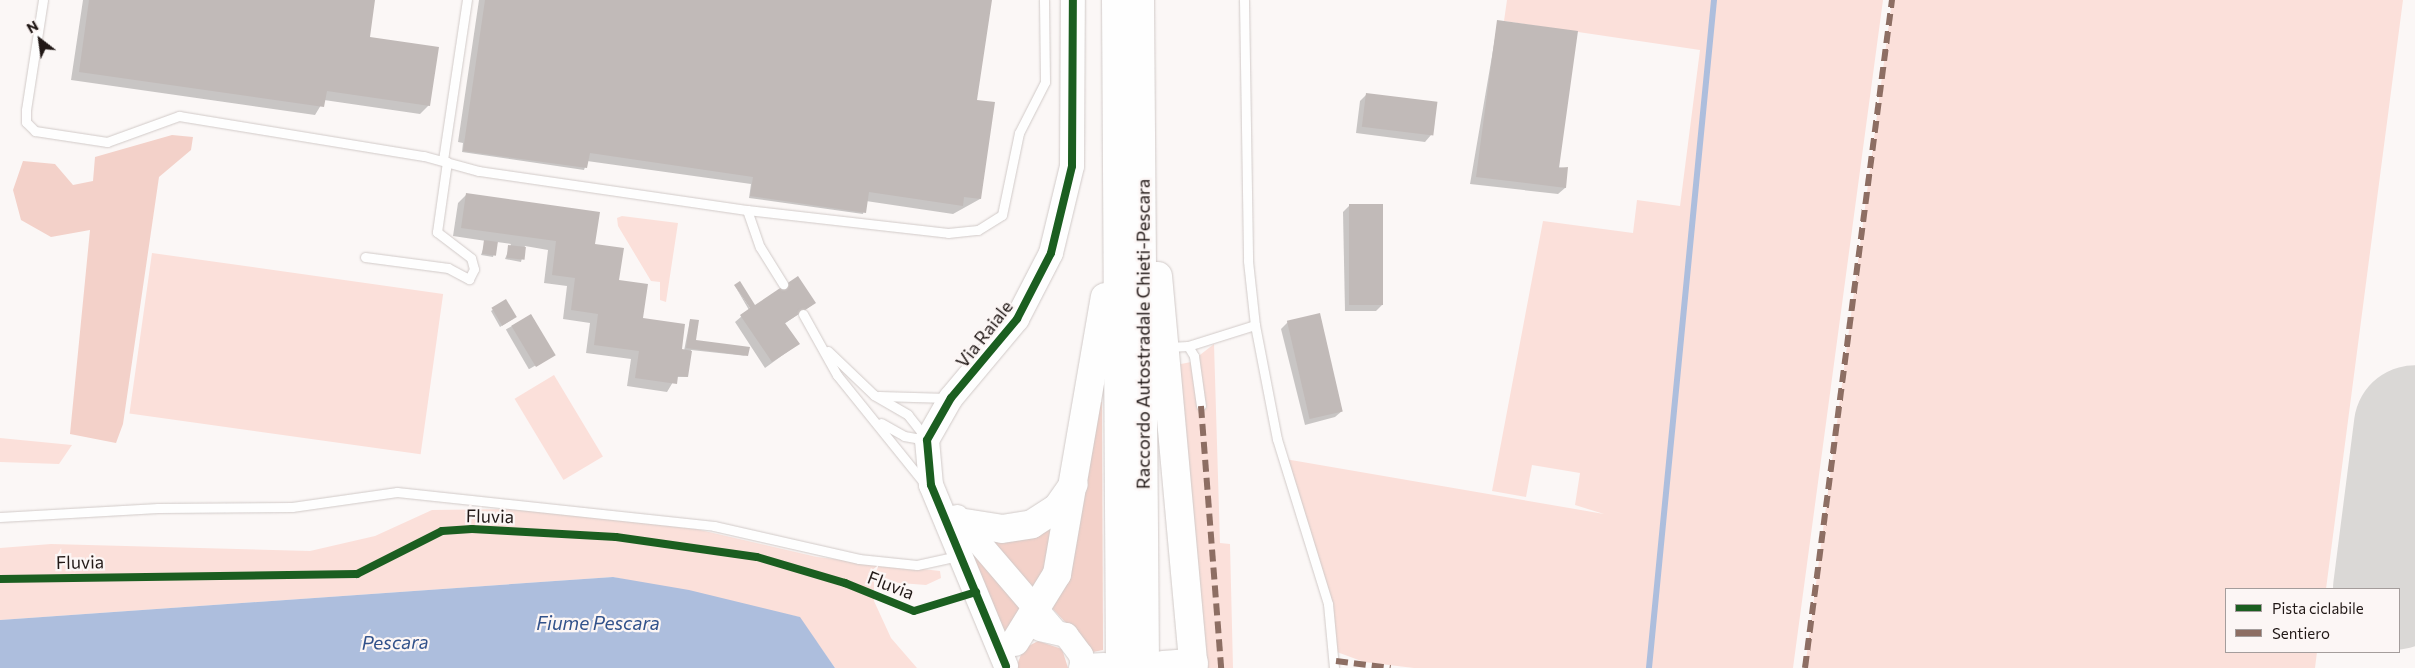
<!DOCTYPE html>
<style>
body{margin:0}
#map{position:relative;width:2415px;height:668px;overflow:hidden;background:#fbf7f6;font-family:Commissioner,sans-serif}
div>[style]{position:absolute}
.green>*{inset:0;background:#fbe0da;transform-origin:0 0}
.forest>*{inset:0;background:#f3d1c9}
.water>*{inset:0;background:#adbedd}
.shadow>*{inset:0;background:#0003;transform-origin:0 0}
.stream>*{height:5.5px;margin:-2.75px;padding:0 2.75px;transform-origin:2.75px;border-radius:2.75px;background:#adbedd}
.runway>*{height:122px;margin:-61px;padding:0 61px;transform-origin:61px;border-radius:61px;background:#dad8d6}
.building>*{inset:0;background:#c1bab8;transform-origin:0 0}
.roads{filter:drop-shadow(0 0 1px #d1cac8) drop-shadow(0 0 1px #d1cac8)}
.service>*{height:9px;margin:-4.5px;padding:0 4.5px;transform-origin:4.5px;border-radius:4.5px;background:#fefefe}
.tertiary>*{height:24px;margin:-12px;padding:0 12px;transform-origin:12px;border-radius:12px;background:#fefefe}
.motorway>*{height:28px;margin:-14px;padding:0 14px;transform-origin:14px;border-radius:14px;background:#fefefe}
.quiet>*{height:6px;margin-top:-3px;transform-origin:0;background:repeating-linear-gradient(90deg,#8d6e63 0 12px,transparent 0 18px)}
.cycleway>*{height:8px;margin:-4px;padding:0 4px;transform-origin:4px;border-radius:4px;background:#1b5e20}
span{translate:-50% -50%;white-space:nowrap;text-align:center;line-height:1.15;-webkit-text-stroke:4.5px #fcf6f5;paint-order:stroke}
.street-label{font-size:18px;color:#211816}
.water-label{font-size:19px;color:#32528b;font-style:italic}
.legend{position:absolute;left:2225px;top:588px;width:175px;height:65px;box-sizing:border-box;background:#fcf6f5;border:1px solid #a49d9c;margin:0;padding:6px 9px;list-style:none;font-size:15px;color:#211816}
.legend li{display:flex;align-items:center;gap:10px;height:25px}
.legend b{width:25px;border:1px solid #a49d9c}
.north{position:absolute;left:15px;top:15px;width:50px;height:50px;-webkit-text-stroke:4px #fcf6f5;paint-order:stroke;rotate:330deg;font-size:14px;font-weight:700;line-height:20px;text-align:center;color:#211816}
.north::after{content:'';display:block;margin:auto;width:18px;height:22px;background:#211816;clip-path:polygon(50% 0,100% 100%,50% 72%,0 100%)}
</style>
<div id="map">
<div class="green">
<div style="clip-path:polygon(1507px 0,1883px 0,1793px 668px,1414px 668px,1364px 662px,1337px 652px,1285px 459px,1604px 514px,1575px 505px,1580px 473px,1532px 465px,1526px 497px,1492px 491px,1543px 221px,1633px 233px,1637px 200px,1680px 206px,1700px 50px,1504px 21px)"></div>
<div style="clip-path:polygon(1892px 0,2403px 0,2326px 589px,2226px 589px,2226px 652px,2317px 652px,2315px 668px,1805px 668px)"></div>
<div style="clip-path:polygon(622px 216px,678px 223px,666px 302px,660px 300px,660px 282px,651px 281px,618px 226px,617px 218px)"></div>
<div style="left:152px;top:253px;width:294px;height:162px;rotate:8deg"></div>
<div style="clip-path:polygon(1214px 344px,1220px 543px,1230px 544px,1233px 668px,1206px 668px,1176px 365px,1191px 362px)"></div>
<div style="left:554px;top:375px;width:95px;height:46px;rotate:59deg"></div>
<div style="clip-path:polygon(0 438px,72px 445px,59px 464px,0 462px)"></div>
<div style="clip-path:polygon(517px 509px,696px 529px,817px 557px,940px 571px,941px 578px,926px 585px,874px 581px,874px 601px,891px 638px,917px 668px,835px 668px,799px 617px,613px 577px,0 620px,0 548px,51px 544px,310px 551px,375px 536px,432px 510px)"></div>
</div>
<div class="forest">
<div style="clip-path:polygon(172px 135px,193px 137px,191px 150px,159px 177px,123px 424px,116px 443px,70px 434px,90px 230px,51px 237px,21px 220px,13px 190px,23px 161px,55px 164px,73px 185px,93px 181px,95px 157px)"></div>
<div style="clip-path:polygon(1102px 402px,1103px 650px,1093px 652px,1052px 608px,1097px 403px)"></div>
<div style="clip-path:polygon(1065px 510px,1039px 597px,983px 535px)"></div>
<div style="clip-path:polygon(962px 532px,1024px 611px,1001px 642px)"></div>
<div style="clip-path:polygon(1038px 641px,1062px 649px,1068px 668px,1016px 668px,1023px 649px)"></div>
</div>
<div class="water">
<div style="clip-path:polygon(613px 577px,689px 590px,800px 617px,835px 668px,0 668px,0 620px)"></div>
</div>
<div class="shadow">
<div style="clip-path:polygon(83px 0,374px 0,368px 38px,429px 105px,420px 114px,324px 100px,315px 115px,71px 80px)"></div>
<div style="clip-path:polygon(479px 0,990px 0,976px 101px,980px 199px,953px 214px,866px 201px,863px 214px,749px 198px,751px 184px,587px 161px,584px 170px,462px 152px,463px 143px,458px 142px)"></div>
<div style="clip-path:polygon(1498px 21px,1557px 167px,1567px 168px,1565px 188px,1558px 194px,1470px 184px)"></div>
<div style="clip-path:polygon(1367px 94px,1431px 135px,1425px 142px,1356px 133px,1360px 101px)"></div>
<div style="clip-path:polygon(467px 194px,594px 245px,641px 319px,680px 354px,684px 351px,690px 320px,695px 341px,747px 356px,691px 350px,687px 377px,676px 377px,667px 392px,627px 386px,631px 359px,586px 353px,590px 323px,563px 319px,567px 286px,544px 283px,548px 250px,525px 246px,521px 262px,505px 259px,511px 244px,497px 242px,493px 257px,481px 255px,486px 241px,453px 236px,458px 203px)"></div>
<div style="clip-path:polygon(1350px 205px,1383px 304px,1376px 311px,1345px 311px,1343px 212px)"></div>
<div style="clip-path:polygon(735px 286px,750px 308px,812px 305px,784px 324px,798px 344px,765px 368px,735px 322px,749px 310px)"></div>
<div style="clip-path:polygon(505px 301px,513px 319px,500px 327px,491px 311px)"></div>
<div style="left:531px;top:315px;width:46px;height:29px;rotate:60deg"></div>
<div style="clip-path:polygon(1288px 322px,1342px 411px,1335px 417px,1305px 425px,1281px 329px)"></div>
</div>
<div class="stream">
<div style="left:1649px;top:668px;width:671px;rotate:-84.44deg"></div>
</div>
<div class="runway">
<div style="left:2394px;top:589px;width:164px;rotate:-82.7deg"></div>
</div>
<div class="building">
<div style="clip-path:polygon(89px 0,375px 0,370px 37px,439px 47px,430px 106px,327px 91px,324px 107px,79px 72px)"></div>
<div style="clip-path:polygon(485px 0,992px 0,977px 100px,995px 102px,981px 199px,964px 197px,963px 206px,869px 192px,866px 213px,750px 196px,753px 177px,590px 153px,587px 168px,463px 151px)"></div>
<div style="clip-path:polygon(1497px 20px,1578px 31px,1559px 168px,1568px 167px,1566px 188px,1476px 177px)"></div>
<div style="left:1366px;top:93px;width:72px;height:34px;rotate:7deg"></div>
<div style="clip-path:polygon(466px 193px,600px 212px,595px 244px,624px 248px,619px 280px,648px 284px,643px 318px,685px 324px,682px 349px,692px 351px,688px 377px,678px 376px,677px 384px,635px 378px,639px 351px,594px 345px,598px 314px,571px 310px,575px 278px,552px 275px,556px 241px,461px 228px)"></div>
<div style="left:1349px;top:204px;width:34px;height:101px"></div>
<div style="left:484px;top:240px;width:14px;height:14px;rotate:8deg"></div>
<div style="left:508px;top:245px;width:18px;height:13px;rotate:6deg"></div>
<div style="clip-path:polygon(798px 276px,816px 303px,785px 323px,800px 344px,772px 362px,740px 315px,750px 308px,734px 285px,740px 281px,755px 305px)"></div>
<div style="left:506px;top:299px;width:21px;height:17px;rotate:59deg"></div>
<div style="left:1320px;top:313px;width:101px;height:34px;rotate:77deg"></div>
<div style="left:531px;top:314px;width:48px;height:23px;rotate:59deg"></div>
<div style="clip-path:polygon(690px 319px,699px 320px,696px 340px,750px 347px,748px 356px,686px 348px)"></div>
</div>
<div class="roads">
<div class="service">
<div style="left:43px;top:0;width:111px;rotate:98.8deg"></div>
<div style="left:26px;top:110px;width:12px;rotate:90deg"></div>
<div style="left:26px;top:122px;width:13px;rotate:45deg"></div>
<div style="left:35px;top:131px;width:73px;rotate:8.7deg"></div>
<div style="left:107px;top:142px;width:77px;rotate:-19.9deg"></div>
<div style="left:179px;top:116px;width:248px;rotate:9.3deg"></div>
<div style="left:424px;top:156px;width:57px;rotate:15.3deg"></div>
<div style="left:479px;top:171px;width:271px;rotate:8.3deg"></div>
<div style="left:747px;top:210px;width:202px;rotate:6.5deg"></div>
<div style="left:948px;top:233px;width:30px;rotate:-6deg"></div>
<div style="left:978px;top:230px;width:28px;rotate:-32deg"></div>
<div style="left:1002px;top:215px;width:84px;rotate:-78.3deg"></div>
<div style="left:1019px;top:133px;width:57px;rotate:-63deg"></div>
<div style="left:1045px;top:82px;width:82px;rotate:-90.7deg"></div>
<div style="left:1244px;top:0;width:261px;rotate:89.1deg"></div>
<div style="left:1248px;top:261px;width:64px;rotate:83.8deg"></div>
<div style="left:1255px;top:325px;width:116px;rotate:79.1deg"></div>
<div style="left:1277px;top:439px;width:173px;rotate:72.8deg"></div>
<div style="left:1328px;top:604px;width:64px;rotate:84.6deg"></div>
<div style="left:443px;top:160px;width:162px;rotate:-81.5deg"></div>
<div style="left:747px;top:210px;width:39px;rotate:71deg"></div>
<div style="left:760px;top:247px;width:44px;rotate:58.1deg"></div>
<div style="left:365px;top:257px;width:84px;rotate:7.5deg"></div>
<div style="left:448px;top:268px;width:24px;rotate:28deg"></div>
<div style="left:469px;top:279px;width:11px;rotate:-63deg"></div>
<div style="left:474px;top:269px;width:11px;rotate:-105deg"></div>
<div style="left:471px;top:258px;width:43px;rotate:-142.6deg"></div>
<div style="left:437px;top:232px;width:71px;rotate:-81.9deg"></div>
<div style="left:803px;top:314px;width:70px;rotate:60.9deg"></div>
<div style="left:837px;top:375px;width:140px;rotate:51.1deg"></div>
<div style="left:1188px;top:346px;width:70px;rotate:-17.4deg"></div>
<div style="left:1168px;top:347px;width:20px;rotate:-3deg"></div>
<div style="left:1188px;top:346px;width:12px;rotate:59deg"></div>
<div style="left:1194px;top:356px;width:50px;rotate:82deg"></div>
<div style="left:828px;top:351px;width:64px;rotate:43.7deg"></div>
<div style="left:874px;top:395px;width:39px;rotate:30deg"></div>
<div style="left:908px;top:415px;width:29px;rotate:52deg"></div>
<div style="left:879px;top:396px;width:69px;rotate:1.7deg"></div>
<div style="left:881px;top:423px;width:26px;rotate:29deg"></div>
<div style="left:904px;top:436px;width:23px;rotate:10deg"></div>
<div style="left:0;top:517px;width:158px;rotate:-3.3deg"></div>
<div style="left:158px;top:508px;width:134px;rotate:-0.4deg"></div>
<div style="left:292px;top:507px;width:106px;rotate:-8.1deg"></div>
<div style="left:397px;top:492px;width:319px;rotate:6.1deg"></div>
<div style="left:714px;top:526px;width:149px;rotate:12.8deg"></div>
<div style="left:859px;top:559px;width:58px;rotate:5.9deg"></div>
<div style="left:917px;top:565px;width:42px;rotate:-12.4deg"></div>
</div>
<div class="tertiary">
<div style="left:957px;top:517px;width:149px;rotate:49.4deg"></div>
<div style="left:1040px;top:629px;width:27px;rotate:13deg"></div>
<div style="left:1066px;top:635px;width:25px;rotate:53deg"></div>
<div style="left:1081px;top:655px;width:13px;rotate:81deg"></div>
<div style="left:1006px;top:666px;width:196px;rotate:-112.5deg"></div>
<div style="left:931px;top:485px;width:45px;rotate:-95.1deg"></div>
<div style="left:927px;top:440px;width:48px;rotate:-60.3deg"></div>
<div style="left:951px;top:398px;width:103px;rotate:-50.1deg"></div>
<div style="left:1017px;top:319px;width:74px;rotate:-62.7deg"></div>
<div style="left:1051px;top:253px;width:89px;rotate:-76.4deg"></div>
<div style="left:1072px;top:166px;width:166px;rotate:-89.7deg"></div>
</div>
<div class="motorway">
<div style="left:1116px;top:0;width:668px;rotate:89.66deg"></div>
<div style="left:1140px;top:0;width:668px;rotate:89.57deg"></div>
<div style="left:1158px;top:276px;width:394px;rotate:84.8deg"></div>
<div style="left:965px;top:523px;width:37px;rotate:9deg"></div>
<div style="left:1002px;top:529px;width:30px;rotate:-9deg"></div>
<div style="left:1032px;top:524px;width:30px;rotate:-33deg"></div>
<div style="left:1057px;top:508px;width:29px;rotate:-55deg"></div>
<div style="left:1015px;top:642px;width:80px;rotate:-58.3deg"></div>
<div style="left:1057px;top:574px;width:281px;rotate:-80.2deg"></div>
<div style="left:1163px;top:665px;width:31px;rotate:-4deg"></div>
<div style="left:1083px;top:668px;width:21px;rotate:-3deg"></div>
</div>
</div>
<div class="quiet">
<div style="left:1201px;top:406px;width:263px;rotate:85.6deg"></div>
<div style="left:1336px;top:661px;width:55px;rotate:7.3deg"></div>
<div style="left:1805px;top:668px;width:674px;rotate:-82.58deg"></div>
</div>
<div class="cycleway">
<div style="left:0;top:579px;width:357px;rotate:-0.8deg"></div>
<div style="left:357px;top:574px;width:95px;rotate:-26.8deg"></div>
<div style="left:442px;top:531px;width:30px;rotate:-4deg"></div>
<div style="left:472px;top:529px;width:144px;rotate:3.2deg"></div>
<div style="left:616px;top:537px;width:142px;rotate:8.1deg"></div>
<div style="left:757px;top:557px;width:92px;rotate:16.5deg"></div>
<div style="left:845px;top:583px;width:74px;rotate:22.1deg"></div>
<div style="left:914px;top:611px;width:65px;rotate:-17deg"></div>
<div style="left:1006px;top:666px;width:196px;rotate:-112.5deg"></div>
<div style="left:931px;top:485px;width:45px;rotate:-95.1deg"></div>
<div style="left:927px;top:440px;width:48px;rotate:-60.3deg"></div>
<div style="left:951px;top:398px;width:103px;rotate:-50.1deg"></div>
<div style="left:1017px;top:319px;width:74px;rotate:-62.7deg"></div>
<div style="left:1051px;top:253px;width:89px;rotate:-76.4deg"></div>
<div style="left:1072px;top:166px;width:166px;rotate:-89.7deg"></div>
</div>
<div class="street-label">
<span style="left:984px;top:334px;rotate:-52deg">Via Raiale</span>
<span style="left:1143px;top:334px;rotate:-90deg">Raccordo Autostradale Chieti-Pescara</span>
<span style="left:490px;top:516px;rotate:1deg">Fluvia</span>
<span style="left:80px;top:562px;rotate:-1deg">Fluvia</span>
<span style="left:891px;top:585px;rotate:21deg">Fluvia</span>
</div>
<div class="water-label">
<span style="left:598px;top:623px">Fiume Pescara</span>
<span style="left:395px;top:642px;rotate:-1deg">Pescara</span>
</div>
<ul class="legend">
<li><b style="height:6px;background:#1b5e20"></b>Pista ciclabile</li>
<li><b style="height:6px;background:#8d6e63"></b>Sentiero</li>
</ul>
<div class="north">N</div>
</div>
